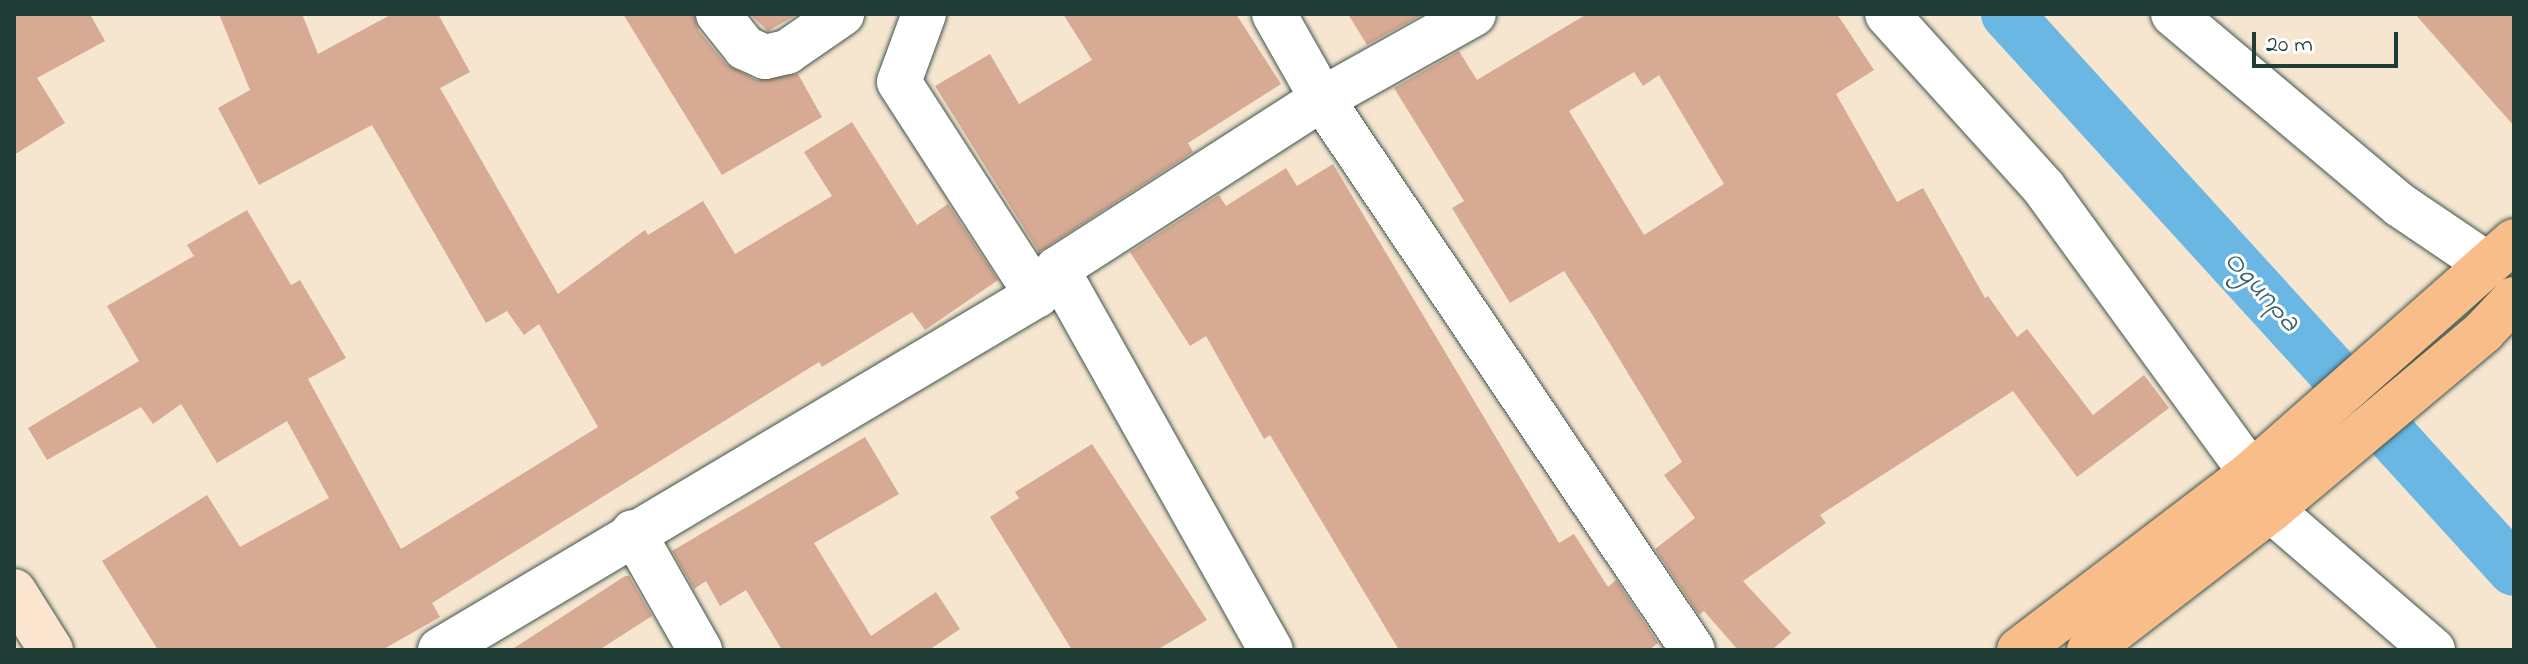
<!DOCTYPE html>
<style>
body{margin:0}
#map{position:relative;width:2528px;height:664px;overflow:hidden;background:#f6e6d0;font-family:"Indie Flower",sans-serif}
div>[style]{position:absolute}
.canal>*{height:52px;margin:-26px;padding:0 26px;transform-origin:26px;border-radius:26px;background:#6ab7e4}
.building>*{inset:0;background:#d7aa94}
.roads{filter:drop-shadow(0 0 2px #3f564b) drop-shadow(0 0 2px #3f564b)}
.minor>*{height:44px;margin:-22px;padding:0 22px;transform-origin:22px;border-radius:22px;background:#fff}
.secondary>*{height:44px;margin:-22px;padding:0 22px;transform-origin:22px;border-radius:22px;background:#fce5cf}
.trunk>*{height:44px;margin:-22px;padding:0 22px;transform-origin:22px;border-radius:22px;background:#f8bd88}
span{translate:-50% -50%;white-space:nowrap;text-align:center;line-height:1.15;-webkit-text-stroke:6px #fff;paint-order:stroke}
.water-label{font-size:30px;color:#366269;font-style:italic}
.frame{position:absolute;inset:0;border:16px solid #1f3d34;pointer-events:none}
.scale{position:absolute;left:2252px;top:32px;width:146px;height:36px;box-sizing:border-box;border:4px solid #1f3d34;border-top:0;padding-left:10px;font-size:24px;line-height:28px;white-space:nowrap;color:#1f3d34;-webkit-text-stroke:6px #fff;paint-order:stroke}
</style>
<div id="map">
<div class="canal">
<div style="left:2007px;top:14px;width:752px;rotate:47.64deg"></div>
</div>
<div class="building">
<div style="clip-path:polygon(14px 14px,90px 14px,105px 41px,37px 78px,65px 123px,14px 155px)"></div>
<div style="clip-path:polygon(219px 14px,302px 14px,318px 54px,392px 14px,438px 14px,470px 72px,440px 88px,558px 294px,645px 230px,648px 235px,703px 201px,735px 254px,832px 196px,804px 152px,852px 122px,917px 225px,948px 204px,998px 280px,925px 330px,912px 312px,822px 367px,819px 362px,432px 603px,440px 617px,382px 650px,158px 650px,102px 561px,207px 495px,240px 547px,329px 498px,287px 421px,217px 463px,181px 404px,153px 424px,141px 407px,47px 460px,28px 428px,139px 361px,107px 306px,194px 256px,187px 245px,247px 210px,291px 285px,300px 280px,346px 358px,308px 379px,401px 549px,598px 427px,539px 324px,524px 335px,507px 311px,486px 323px,372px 125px,259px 185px,218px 108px,250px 90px)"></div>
<div style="clip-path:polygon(623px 14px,694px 14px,698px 30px,726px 64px,756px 80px,798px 74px,822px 117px,722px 175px)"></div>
<div style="clip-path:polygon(750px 14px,798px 14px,768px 31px)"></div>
<div style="clip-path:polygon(1063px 14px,1236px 14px,1281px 84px,1188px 143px,1193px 152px,1039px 252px,935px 86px,990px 54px,1019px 104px,1092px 60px)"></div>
<div style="clip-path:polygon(1348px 14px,1423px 14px,1367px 45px)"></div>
<div style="clip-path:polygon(evenodd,1587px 14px,1837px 14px,1874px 70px,1836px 94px,1897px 202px,1923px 188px,1985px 298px,1988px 296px,2017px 337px,2027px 329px,2093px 415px,2144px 375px,2169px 408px,2077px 477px,2013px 391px,1820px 515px,1826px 523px,1743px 581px,1791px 633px,1772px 650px,1738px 650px,1704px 611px,1699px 615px,1655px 549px,1695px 518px,1664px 475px,1682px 462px,1595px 319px,1564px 271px,1510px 303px,1452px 208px,1464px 201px,1394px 88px,1459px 51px,1477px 80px,1587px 14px,1634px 72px,1643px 86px,1659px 75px,1724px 184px,1644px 235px,1569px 111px,1634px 72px)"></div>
<div style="clip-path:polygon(2415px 14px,2514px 14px,2514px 126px)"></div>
<div style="clip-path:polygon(1333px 164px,1559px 543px,1574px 534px,1608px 587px,1616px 580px,1658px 643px,1649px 650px,1399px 650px,1270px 435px,1264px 439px,1206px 336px,1190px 346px,1130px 252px,1219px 195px,1226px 206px,1286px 168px,1297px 186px)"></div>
<div style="clip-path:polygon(865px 437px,899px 494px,814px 543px,871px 636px,936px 592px,960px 629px,929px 650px,782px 650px,746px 590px,720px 606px,706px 581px,694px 589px,672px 551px)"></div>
<div style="clip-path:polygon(1092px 444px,1207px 620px,1157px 650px,1072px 650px,990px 517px,1019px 498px,1015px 492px)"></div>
<div style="clip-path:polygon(625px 576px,629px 576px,652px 616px,599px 650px,511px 650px)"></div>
</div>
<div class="roads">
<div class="minor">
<div style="left:718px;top:14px;width:43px;rotate:51.5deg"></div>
<div style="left:745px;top:48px;width:22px;rotate:24deg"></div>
<div style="left:765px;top:57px;width:23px;rotate:-13deg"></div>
<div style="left:787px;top:52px;width:67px;rotate:-34.6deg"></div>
<div style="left:924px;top:14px;width:72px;rotate:110.2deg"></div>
<div style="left:899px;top:82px;width:254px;rotate:57.1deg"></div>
<div style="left:1274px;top:14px;width:98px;rotate:60.5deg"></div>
<div style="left:1322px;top:99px;width:664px;rotate:56.05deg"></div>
<div style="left:1887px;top:14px;width:234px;rotate:47.9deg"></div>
<div style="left:2044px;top:188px;width:352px;rotate:54deg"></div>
<div style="left:2173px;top:14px;width:297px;rotate:40.1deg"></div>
<div style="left:2400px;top:205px;width:105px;rotate:34.1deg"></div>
<div style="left:1057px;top:269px;width:437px;rotate:60.7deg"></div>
<div style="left:2271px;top:510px;width:214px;rotate:40.8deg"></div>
<div style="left:633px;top:532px;width:136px;rotate:60.4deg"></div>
<div style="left:440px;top:650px;width:695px;rotate:-30.74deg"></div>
<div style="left:1037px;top:295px;width:33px;rotate:-52deg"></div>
<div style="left:1057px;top:269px;width:315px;rotate:-32.7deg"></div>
<div style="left:1322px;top:99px;width:174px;rotate:-29.2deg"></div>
</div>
<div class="secondary">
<div style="left:14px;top:591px;width:70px;rotate:57.9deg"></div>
</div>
<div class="trunk">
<div style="left:2019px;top:650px;width:292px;rotate:-37.3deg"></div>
<div style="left:2251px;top:473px;width:351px;rotate:-41.4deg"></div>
<div style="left:2089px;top:650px;width:230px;rotate:-37.6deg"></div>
<div style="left:2271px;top:510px;width:278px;rotate:-40deg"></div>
<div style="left:2484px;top:331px;width:44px;rotate:-46.8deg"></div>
</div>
</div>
<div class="water-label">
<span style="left:2261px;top:292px;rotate:48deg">Ogunpa</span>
</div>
<div class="frame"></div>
<div class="scale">20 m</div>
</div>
